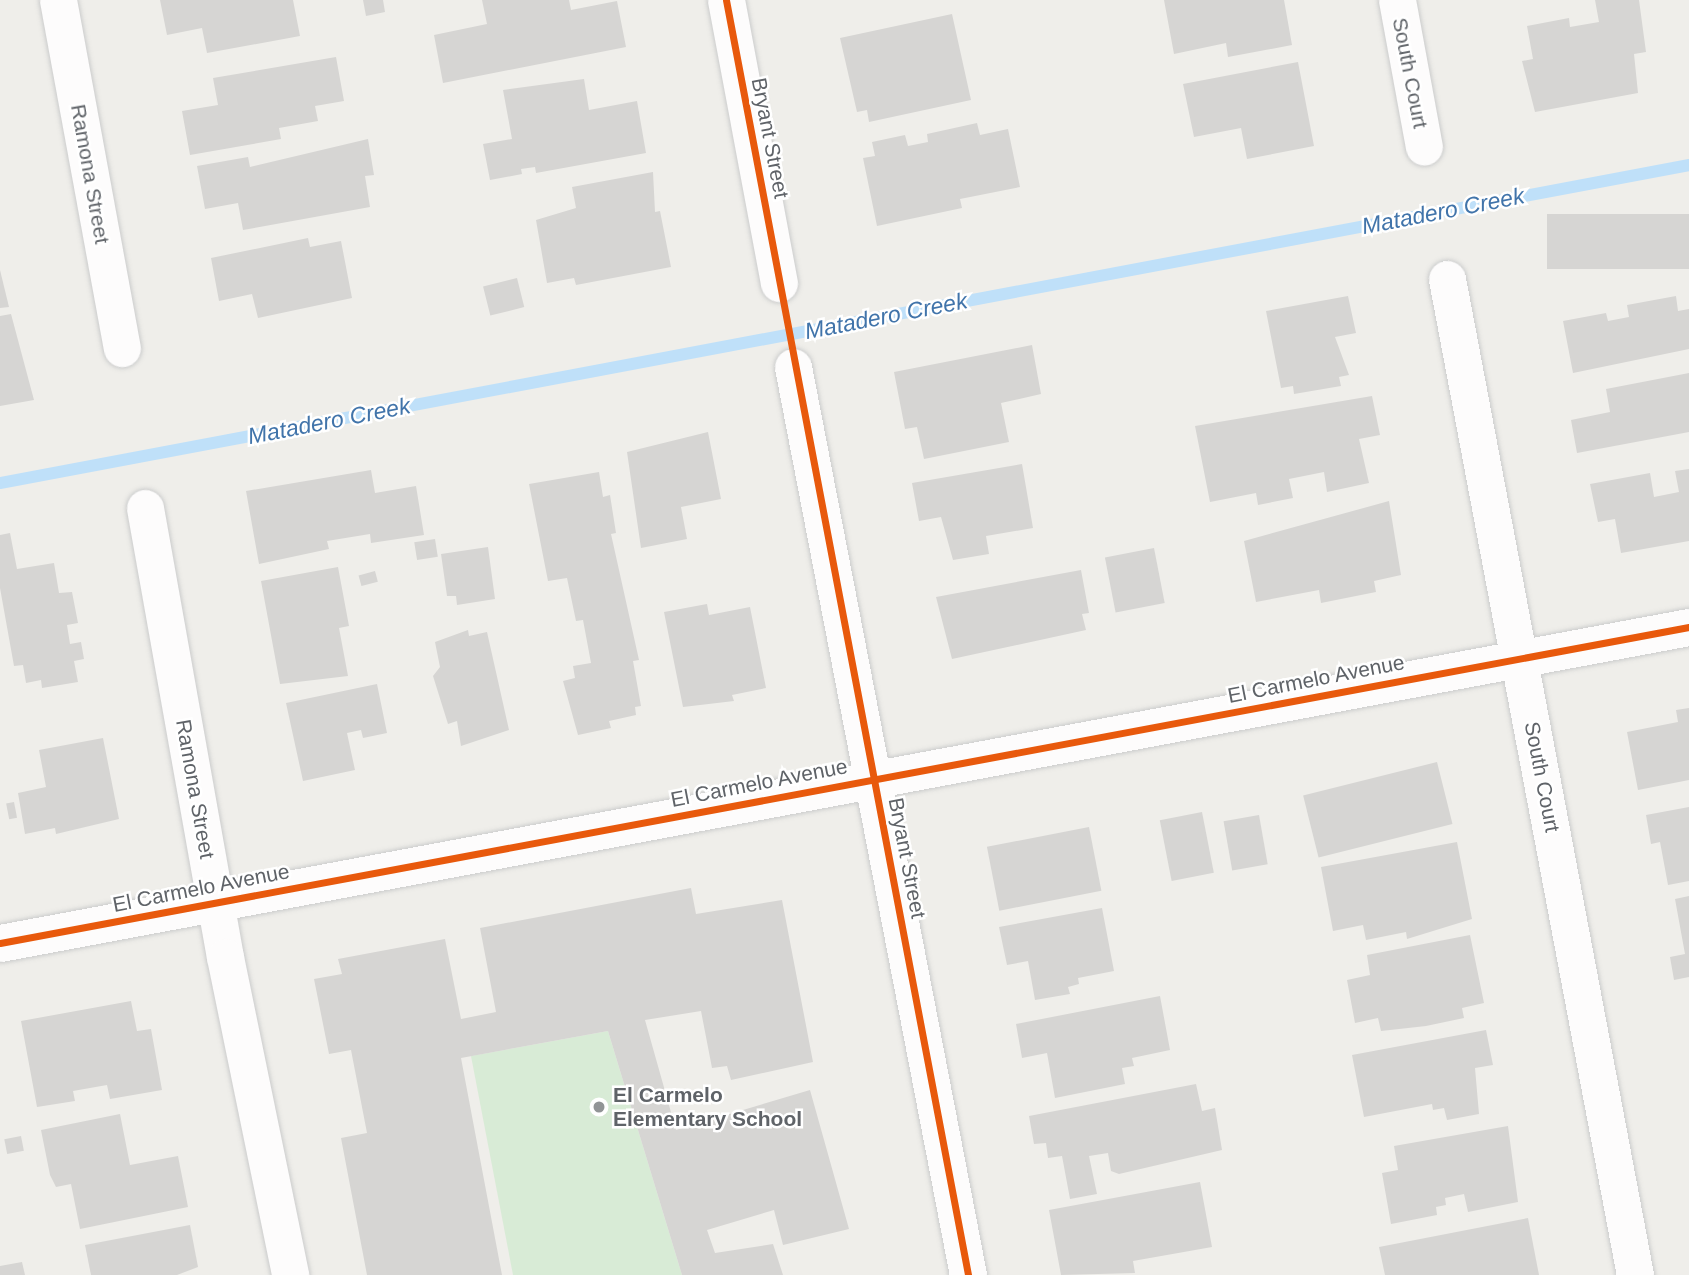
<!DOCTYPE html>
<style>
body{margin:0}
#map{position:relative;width:1689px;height:1275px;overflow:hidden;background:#efeeea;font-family:Arial,sans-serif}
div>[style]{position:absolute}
.green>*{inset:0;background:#d8ebd6}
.stream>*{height:12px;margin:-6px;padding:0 6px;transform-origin:6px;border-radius:6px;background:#bfe0f9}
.building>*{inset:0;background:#d6d5d3;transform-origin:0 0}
.roads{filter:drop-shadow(0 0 2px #cbcccc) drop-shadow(0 0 2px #cbcccc)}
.street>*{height:37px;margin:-18.5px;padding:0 18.5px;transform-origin:18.5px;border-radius:18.5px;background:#fdfcfc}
.cycleway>*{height:7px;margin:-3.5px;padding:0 3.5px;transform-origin:3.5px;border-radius:3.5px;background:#e8590c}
.dots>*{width:19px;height:19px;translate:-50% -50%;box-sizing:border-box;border:4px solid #fff;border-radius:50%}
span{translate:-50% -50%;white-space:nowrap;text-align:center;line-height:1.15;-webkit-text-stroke:5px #fff;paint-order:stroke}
.street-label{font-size:21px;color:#5f6368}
.poi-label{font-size:21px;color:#5f6368;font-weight:700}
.left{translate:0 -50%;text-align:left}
.water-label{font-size:23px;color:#4174aa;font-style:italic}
</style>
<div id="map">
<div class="green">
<div style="clip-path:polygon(608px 1031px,682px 1275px,513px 1275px,471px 1056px)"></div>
</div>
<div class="stream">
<div style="left:0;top:483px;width:1719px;rotate:-10.66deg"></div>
</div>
<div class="building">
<div style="clip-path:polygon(160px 0,293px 0,300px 36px,207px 53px,202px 28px,167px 35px)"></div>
<div style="clip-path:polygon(363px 0,383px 0,385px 12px,366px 16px)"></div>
<div style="clip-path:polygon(482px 0,569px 0,571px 10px,617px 1px,626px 47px,443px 83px,434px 35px,487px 24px)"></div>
<div style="clip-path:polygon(1164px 0,1284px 0,1292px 45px,1228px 57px,1226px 43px,1174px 54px)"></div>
<div style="clip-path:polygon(1595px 0,1639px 0,1646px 52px,1634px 54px,1638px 93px,1535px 112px,1522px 61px,1533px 59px,1527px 26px,1569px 18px,1570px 27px,1599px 22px)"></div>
<div style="clip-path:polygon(952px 14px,971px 100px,869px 122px,867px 110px,857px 112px,840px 38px)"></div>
<div style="clip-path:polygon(336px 57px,344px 101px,315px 106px,318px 121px,279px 128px,281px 139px,190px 155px,182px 111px,218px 105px,213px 78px)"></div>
<div style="clip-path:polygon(1298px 62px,1314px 146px,1247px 159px,1241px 128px,1194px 137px,1183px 84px)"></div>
<div style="clip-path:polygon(584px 79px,589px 110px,637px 101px,646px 153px,536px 173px,535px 167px,521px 169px,522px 174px,490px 180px,483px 144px,512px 139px,503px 90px)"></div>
<div style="clip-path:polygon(977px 123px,980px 135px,1008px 129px,1020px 187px,960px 199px,962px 208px,877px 226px,863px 158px,875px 156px,872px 142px,905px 135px,908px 146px,928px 142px,927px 134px)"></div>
<div style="clip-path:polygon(368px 139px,374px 175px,365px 176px,370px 207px,243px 230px,238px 203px,205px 209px,197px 166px,248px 157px,250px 167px)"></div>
<div style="clip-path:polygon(653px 172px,655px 212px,660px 211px,671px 267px,576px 285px,574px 278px,547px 283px,536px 220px,576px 208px,572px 187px)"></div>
<div style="left:1689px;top:214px;width:55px;height:142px;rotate:90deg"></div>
<div style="clip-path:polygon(308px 238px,310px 247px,341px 241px,352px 298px,258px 318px,252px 294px,219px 301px,211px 258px)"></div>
<div style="clip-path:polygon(0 270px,9px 307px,0 308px)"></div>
<div style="left:517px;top:278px;width:30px;height:35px;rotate:76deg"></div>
<div style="clip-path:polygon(1348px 296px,1356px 333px,1335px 337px,1349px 375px,1339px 377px,1341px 386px,1294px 394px,1293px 386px,1281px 388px,1266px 311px)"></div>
<div style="clip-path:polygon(1676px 296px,1678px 311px,1689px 309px,1689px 349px,1573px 373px,1563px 321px,1606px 313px,1608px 321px,1629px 317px,1627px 305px)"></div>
<div style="clip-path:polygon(11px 314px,34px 400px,0 406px,0 316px)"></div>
<div style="clip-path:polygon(1032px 345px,1041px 394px,1001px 403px,1009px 442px,924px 459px,917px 427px,905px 429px,894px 372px)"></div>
<div style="clip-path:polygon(1689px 373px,1689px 432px,1577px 453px,1571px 420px,1610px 412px,1606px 389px)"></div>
<div style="clip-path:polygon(1372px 396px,1380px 435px,1359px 439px,1369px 483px,1327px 492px,1324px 472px,1289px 479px,1293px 498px,1258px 505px,1256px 493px,1210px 502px,1195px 426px)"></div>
<div style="clip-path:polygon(708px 432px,721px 499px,681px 507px,687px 539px,641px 548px,627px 452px)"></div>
<div style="clip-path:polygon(1022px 464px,1033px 528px,986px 536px,989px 554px,953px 560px,941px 517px,919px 521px,912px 483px)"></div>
<div style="clip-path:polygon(1689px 469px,1689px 541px,1621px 553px,1615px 519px,1598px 522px,1590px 484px,1650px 473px,1654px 497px,1679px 492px,1675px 471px)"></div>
<div style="clip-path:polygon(371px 470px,375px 493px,416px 486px,424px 535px,371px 543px,370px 534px,327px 541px,329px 549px,259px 564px,246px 491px)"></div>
<div style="clip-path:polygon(599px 472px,603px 497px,610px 495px,616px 533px,611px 534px,639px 660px,633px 661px,641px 706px,635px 707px,636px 715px,609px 721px,611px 728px,578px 735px,563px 681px,575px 678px,573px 666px,591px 663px,583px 620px,576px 621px,567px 578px,548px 581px,529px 484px)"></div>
<div style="clip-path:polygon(1389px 501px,1401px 575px,1374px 581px,1376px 592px,1321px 603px,1319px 590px,1256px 602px,1244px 541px)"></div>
<div style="clip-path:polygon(10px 533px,17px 569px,54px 563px,59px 593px,72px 592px,78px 623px,67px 625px,70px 644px,81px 642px,84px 659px,74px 661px,78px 682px,42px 688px,41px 680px,26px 683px,23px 665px,14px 666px,0 588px,0 535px)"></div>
<div style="left:435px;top:539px;width:18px;height:21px;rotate:81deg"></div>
<div style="clip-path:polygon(488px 547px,495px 599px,457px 605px,456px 596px,447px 596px,441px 554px)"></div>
<div style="left:1154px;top:548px;width:56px;height:50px;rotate:79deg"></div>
<div style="clip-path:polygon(338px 567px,349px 626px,339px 628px,348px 676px,280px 684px,261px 581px)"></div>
<div style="clip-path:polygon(1081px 570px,1089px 613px,1082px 614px,1086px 630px,952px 659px,936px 597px)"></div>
<div style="left:375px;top:571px;width:11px;height:17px;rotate:75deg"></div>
<div style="clip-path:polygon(707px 604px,709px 615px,750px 607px,766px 688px,732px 695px,734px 701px,683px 707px,664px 612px)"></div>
<div style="clip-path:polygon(468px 630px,469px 636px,487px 632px,509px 730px,461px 746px,457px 721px,448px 724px,433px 676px,440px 667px,435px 642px)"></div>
<div style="clip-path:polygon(377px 684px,387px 733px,363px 738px,361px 730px,347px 733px,355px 770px,303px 781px,286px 703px)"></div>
<div style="clip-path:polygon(1689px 708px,1689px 780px,1638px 790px,1627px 732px,1678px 722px,1676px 710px)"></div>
<div style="clip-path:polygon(103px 738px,119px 819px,56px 834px,55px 828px,25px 834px,18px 793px,46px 787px,39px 750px)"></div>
<div style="left:1437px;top:762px;width:64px;height:138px;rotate:76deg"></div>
<div style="left:14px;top:802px;width:16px;height:8px;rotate:79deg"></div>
<div style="clip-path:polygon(1689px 807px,1689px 881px,1668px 885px,1660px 842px,1651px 844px,1646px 815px)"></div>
<div style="left:1202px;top:812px;width:62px;height:43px;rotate:79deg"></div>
<div style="left:1259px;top:815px;width:50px;height:36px;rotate:80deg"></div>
<div style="left:1089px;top:827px;width:65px;height:104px;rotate:79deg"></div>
<div style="clip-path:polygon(1457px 842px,1472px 919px,1407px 939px,1406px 932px,1366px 940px,1363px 925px,1333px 931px,1321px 867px)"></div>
<div style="clip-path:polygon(691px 888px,696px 914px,782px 900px,813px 1062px,731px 1080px,727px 1066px,712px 1068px,701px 1011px,645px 1020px,676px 1130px,810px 1090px,849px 1229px,783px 1245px,774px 1210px,707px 1230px,715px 1253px,773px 1244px,783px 1275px,682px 1275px,608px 1031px,461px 1058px,502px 1275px,367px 1275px,341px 1138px,367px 1133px,351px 1050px,329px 1054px,314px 979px,342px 974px,338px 959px,445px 939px,461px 1019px,496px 1012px,480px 928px)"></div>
<div style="clip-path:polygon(1689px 896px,1689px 977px,1674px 980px,1670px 957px,1685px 954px,1675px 899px)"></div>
<div style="clip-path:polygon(1102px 908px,1114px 971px,1078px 978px,1079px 984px,1068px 987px,1070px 994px,1035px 1000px,1028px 961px,1007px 965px,999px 927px)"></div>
<div style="clip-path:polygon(1470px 935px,1484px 1003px,1462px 1008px,1464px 1018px,1426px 1026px,1381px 1031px,1378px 1018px,1355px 1023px,1347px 980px,1370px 975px,1367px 955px)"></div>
<div style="clip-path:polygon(1160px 996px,1170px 1050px,1132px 1058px,1134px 1066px,1122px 1068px,1125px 1084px,1055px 1098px,1047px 1053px,1022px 1058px,1016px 1024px)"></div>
<div style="clip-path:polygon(131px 1001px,137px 1031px,151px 1029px,162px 1090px,110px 1099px,107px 1085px,73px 1091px,75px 1101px,37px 1107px,21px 1021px)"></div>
<div style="clip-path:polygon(1486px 1030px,1493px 1065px,1475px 1068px,1479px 1114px,1447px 1120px,1444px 1108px,1433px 1110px,1432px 1104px,1364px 1117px,1352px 1055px)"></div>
<div style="clip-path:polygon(1196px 1084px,1202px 1111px,1215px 1108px,1222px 1150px,1119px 1174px,1111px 1171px,1108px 1153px,1089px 1156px,1097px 1194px,1070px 1199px,1062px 1156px,1048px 1158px,1046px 1143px,1034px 1144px,1029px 1116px)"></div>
<div style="clip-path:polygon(120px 1114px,130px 1165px,178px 1156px,188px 1207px,80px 1229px,71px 1184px,56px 1187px,50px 1175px,41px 1130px)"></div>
<div style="clip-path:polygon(1508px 1126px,1518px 1202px,1468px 1212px,1464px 1194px,1445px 1198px,1446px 1205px,1436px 1207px,1437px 1215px,1391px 1224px,1382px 1173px,1398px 1170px,1394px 1146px)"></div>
<div style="left:21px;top:1136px;width:15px;height:17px;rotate:79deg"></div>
<div style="clip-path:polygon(1200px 1182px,1212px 1247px,1133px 1261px,1135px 1273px,1061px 1275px,1049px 1210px)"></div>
<div style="clip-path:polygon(1528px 1218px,1539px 1275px,1385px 1275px,1379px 1247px)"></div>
<div style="clip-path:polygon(190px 1225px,198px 1267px,177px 1275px,91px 1275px,85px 1245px)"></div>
<div style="clip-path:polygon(22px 1262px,25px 1275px,0 1275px,0 1266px)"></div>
</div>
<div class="roads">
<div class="street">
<div style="left:58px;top:0;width:354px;rotate:79.6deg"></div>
<div style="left:726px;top:0;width:288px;rotate:79.4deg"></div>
<div style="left:1397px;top:0;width:149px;rotate:79.6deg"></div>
<div style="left:1447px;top:279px;width:1014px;rotate:79.31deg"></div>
<div style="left:793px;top:367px;width:925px;rotate:79.09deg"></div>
<div style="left:145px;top:508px;width:456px;rotate:79.9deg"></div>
<div style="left:225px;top:957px;width:325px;rotate:78.4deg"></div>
<div style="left:0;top:943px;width:1718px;rotate:-10.6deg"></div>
</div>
</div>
<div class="cycleway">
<div style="left:726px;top:0;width:1298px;rotate:79.25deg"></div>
<div style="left:0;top:943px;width:1718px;rotate:-10.6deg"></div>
</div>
<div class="dots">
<div style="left:599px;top:1107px;background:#919496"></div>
</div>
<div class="street-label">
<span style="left:1410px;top:73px;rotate:79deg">South Court</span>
<span style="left:770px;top:138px;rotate:79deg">Bryant Street</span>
<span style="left:90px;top:174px;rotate:80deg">Ramona Street</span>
<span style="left:1316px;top:679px;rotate:-11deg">El Carmelo Avenue</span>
<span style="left:1542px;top:777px;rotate:79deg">South Court</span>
<span style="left:759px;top:783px;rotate:-11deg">El Carmelo Avenue</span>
<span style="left:195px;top:789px;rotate:80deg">Ramona Street</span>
<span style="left:907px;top:858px;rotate:79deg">Bryant Street</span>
<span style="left:201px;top:888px;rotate:-11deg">El Carmelo Avenue</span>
</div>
<div class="poi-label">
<span class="left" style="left:613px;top:1107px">El Carmelo<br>Elementary School</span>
</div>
<div class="water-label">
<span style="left:1443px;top:211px;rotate:-11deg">Matadero Creek</span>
<span style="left:886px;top:316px;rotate:-11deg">Matadero Creek</span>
<span style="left:329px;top:421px;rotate:-11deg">Matadero Creek</span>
</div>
</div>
